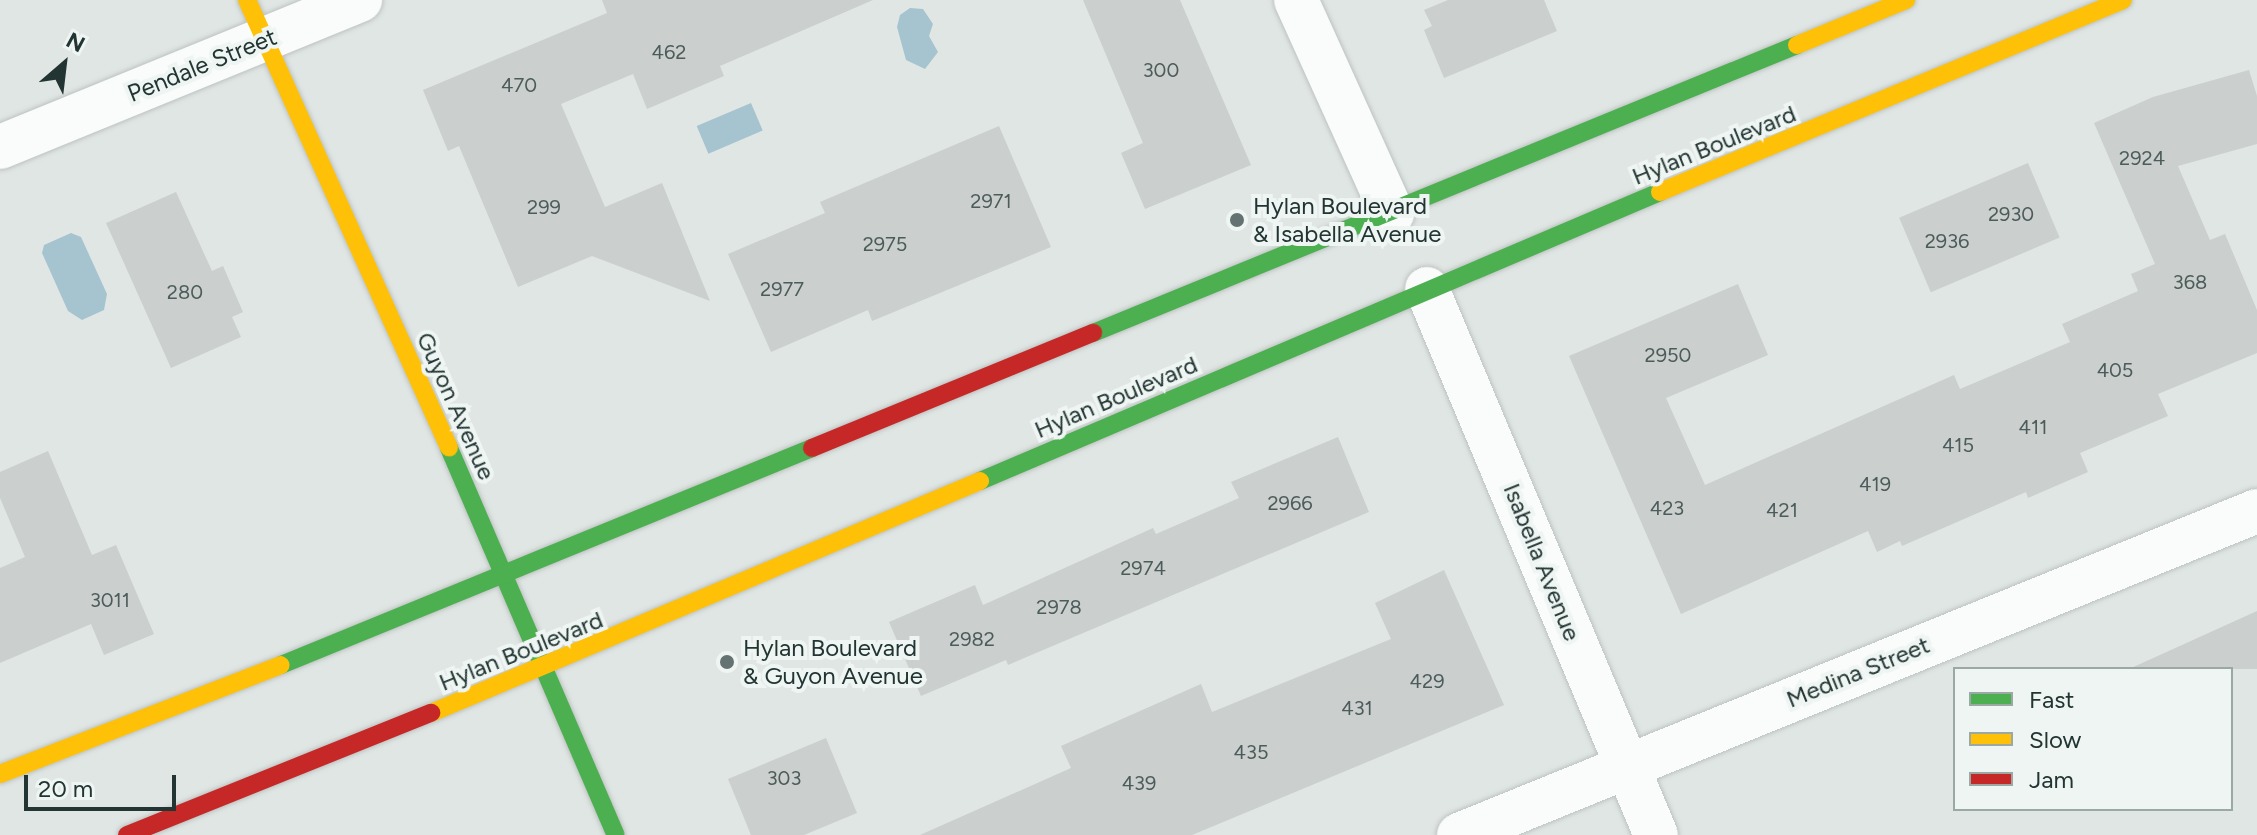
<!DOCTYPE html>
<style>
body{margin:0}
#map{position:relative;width:2257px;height:835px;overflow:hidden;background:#e0e6e4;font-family:Figtree,sans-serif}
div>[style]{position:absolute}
.water>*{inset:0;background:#a6c4cf;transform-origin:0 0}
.building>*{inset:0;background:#cbcfce;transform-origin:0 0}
.roads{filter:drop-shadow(0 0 2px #bdc3c1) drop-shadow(0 0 2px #bdc3c1)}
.street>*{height:44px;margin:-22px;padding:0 22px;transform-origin:22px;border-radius:22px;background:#fafbfb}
.fast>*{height:18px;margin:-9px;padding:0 9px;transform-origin:9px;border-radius:9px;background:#4caf50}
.slow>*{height:18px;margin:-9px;padding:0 9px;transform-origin:9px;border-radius:9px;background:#ffc107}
.jam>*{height:18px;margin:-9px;padding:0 9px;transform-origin:9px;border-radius:9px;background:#c62828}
.dots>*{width:22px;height:22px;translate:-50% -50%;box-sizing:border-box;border:4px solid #eef5f2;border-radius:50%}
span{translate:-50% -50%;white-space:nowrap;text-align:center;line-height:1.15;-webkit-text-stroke:8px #eef5f2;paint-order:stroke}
.number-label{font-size:20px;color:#4c5c5a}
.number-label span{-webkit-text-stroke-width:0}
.street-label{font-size:24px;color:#223533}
.poi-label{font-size:24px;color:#223533}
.left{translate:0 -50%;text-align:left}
.legend{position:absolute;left:1953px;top:667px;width:280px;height:144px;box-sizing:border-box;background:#eef5f2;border:2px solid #9ca8a6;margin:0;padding:10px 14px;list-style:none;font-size:24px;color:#223533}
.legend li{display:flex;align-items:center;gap:16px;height:40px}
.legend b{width:40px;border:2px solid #9ca8a6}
.north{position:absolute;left:24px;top:24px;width:80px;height:80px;-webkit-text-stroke:6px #eef5f2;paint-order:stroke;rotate:28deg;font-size:22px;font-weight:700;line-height:32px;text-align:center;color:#223533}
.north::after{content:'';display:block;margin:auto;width:28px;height:36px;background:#223533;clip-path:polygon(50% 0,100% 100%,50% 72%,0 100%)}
.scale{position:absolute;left:24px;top:775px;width:152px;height:36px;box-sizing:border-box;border:4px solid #223533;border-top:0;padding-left:10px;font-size:24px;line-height:28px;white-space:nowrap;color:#223533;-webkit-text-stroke:6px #eef5f2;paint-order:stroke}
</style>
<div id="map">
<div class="water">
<div style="clip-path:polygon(910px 8px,923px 9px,933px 24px,929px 36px,938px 52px,925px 69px,906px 60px,897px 27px,900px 15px)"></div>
<div style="left:751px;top:103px;width:30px;height:59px;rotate:67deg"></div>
<div style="clip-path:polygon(71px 233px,81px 237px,107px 294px,104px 310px,82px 320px,68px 311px,42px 253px,44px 245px)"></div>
</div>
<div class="building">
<div style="clip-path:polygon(602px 0,873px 0,720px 66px,724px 76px,647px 109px,633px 74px,561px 104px,605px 207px,662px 183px,710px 301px,592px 256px,518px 287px,459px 146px,448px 151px,423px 90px,607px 13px)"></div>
<div style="clip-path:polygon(1083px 0,1180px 0,1251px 165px,1145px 209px,1121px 153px,1143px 143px)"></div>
<div style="clip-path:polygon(1448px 0,1544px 0,1557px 31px,1444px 78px,1424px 30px,1432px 26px,1424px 10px)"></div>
<div style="clip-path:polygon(2249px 70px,2257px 96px,2257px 144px,2178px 166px,2210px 240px,2225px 234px,2257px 310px,2257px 353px,2158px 394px,2168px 416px,2080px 453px,2088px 472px,2028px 498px,2026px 492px,1902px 546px,1900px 541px,1877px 552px,1868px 531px,1681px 614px,1569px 356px,1738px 284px,1768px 355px,1666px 398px,1705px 485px,1954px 375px,1960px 389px,2070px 342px,2062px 324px,2138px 291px,2131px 274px,2155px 264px,2094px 123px,2153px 97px)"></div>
<div style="clip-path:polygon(999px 126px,1051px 247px,872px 321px,868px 310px,771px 352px,728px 254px,825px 213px,820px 202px)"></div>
<div style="left:2028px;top:163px;width:81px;height:140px;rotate:67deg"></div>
<div style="clip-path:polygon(176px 192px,212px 271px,223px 266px,243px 312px,232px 317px,241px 337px,171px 368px,106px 223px)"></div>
<div style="clip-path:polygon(1338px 437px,1369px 512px,1008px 665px,1006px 660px,921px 696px,889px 622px,975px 585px,983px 605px,1153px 528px,1156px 534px,1239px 498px,1231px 482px)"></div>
<div style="clip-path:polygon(48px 451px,92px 555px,116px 545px,154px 634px,104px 655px,91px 624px,0 663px,0 568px,25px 557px,0 498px,0 472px)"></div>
<div style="clip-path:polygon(1444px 570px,1504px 705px,1192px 835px,920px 835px,1071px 768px,1061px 746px,1201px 684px,1212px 712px,1391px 639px,1375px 603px)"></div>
<div style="clip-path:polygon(2257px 611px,2257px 669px,2129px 669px)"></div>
<div style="clip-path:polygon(826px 738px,857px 813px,804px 835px,751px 835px,728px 779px)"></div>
</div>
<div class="roads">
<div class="street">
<div style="left:1296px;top:0;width:234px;rotate:65.7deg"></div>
<div style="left:0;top:147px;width:389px;rotate:-22.2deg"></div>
<div style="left:1427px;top:289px;width:592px;rotate:67.25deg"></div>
<div style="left:1459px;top:835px;width:861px;rotate:-22.1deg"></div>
</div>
<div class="fast">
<div style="left:1093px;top:333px;width:761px;rotate:-22.25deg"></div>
<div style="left:449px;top:448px;width:421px;rotate:66.7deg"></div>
<div style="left:980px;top:481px;width:739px;rotate:-23.03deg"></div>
<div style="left:281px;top:665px;width:574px;rotate:-22.23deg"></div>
</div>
<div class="slow">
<div style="left:247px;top:0;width:491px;rotate:65.7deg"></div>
<div style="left:1797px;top:45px;width:118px;rotate:-22.4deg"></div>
<div style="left:1660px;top:192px;width:501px;rotate:-22.52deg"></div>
<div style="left:431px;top:713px;width:596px;rotate:-22.91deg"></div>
<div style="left:0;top:774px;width:301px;rotate:-21.2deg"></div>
</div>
<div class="jam">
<div style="left:812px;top:448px;width:304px;rotate:-22.3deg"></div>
<div style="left:127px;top:835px;width:328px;rotate:-21.9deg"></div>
</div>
</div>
<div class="dots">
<div style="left:1237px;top:220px;background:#647371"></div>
<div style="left:727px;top:662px;background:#647371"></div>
</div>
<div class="number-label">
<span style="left:669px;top:52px">462</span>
<span style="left:1161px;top:70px">300</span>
<span style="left:519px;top:85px">470</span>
<span style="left:2142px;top:158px">2924</span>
<span style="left:991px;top:201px">2971</span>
<span style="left:544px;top:207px">299</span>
<span style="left:2011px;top:214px">2930</span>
<span style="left:1947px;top:241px">2936</span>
<span style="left:885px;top:244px">2975</span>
<span style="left:2190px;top:282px">368</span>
<span style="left:782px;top:289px">2977</span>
<span style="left:185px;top:292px">280</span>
<span style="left:1668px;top:355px">2950</span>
<span style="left:2115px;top:370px">405</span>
<span style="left:2033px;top:427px">411</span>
<span style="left:1958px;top:445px">415</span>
<span style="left:1875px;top:484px">419</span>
<span style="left:1290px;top:503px">2966</span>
<span style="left:1667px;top:508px">423</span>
<span style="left:1782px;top:510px">421</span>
<span style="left:1143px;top:568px">2974</span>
<span style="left:110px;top:600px">3011</span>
<span style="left:1059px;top:607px">2978</span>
<span style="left:972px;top:639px">2982</span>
<span style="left:1427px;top:681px">429</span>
<span style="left:1357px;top:708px">431</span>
<span style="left:1251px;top:752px">435</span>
<span style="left:784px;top:778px">303</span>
<span style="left:1139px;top:783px">439</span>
</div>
<div class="street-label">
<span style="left:202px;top:65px;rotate:-22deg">Pendale Street</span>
<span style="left:1714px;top:145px;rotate:-22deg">Hylan Boulevard</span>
<span style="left:1116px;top:397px;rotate:-23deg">Hylan Boulevard</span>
<span style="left:456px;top:406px;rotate:66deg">Guyon Avenue</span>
<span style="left:1542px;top:562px;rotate:68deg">Isabella Avenue</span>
<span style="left:521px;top:651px;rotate:-22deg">Hylan Boulevard</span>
<span style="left:1858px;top:672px;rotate:-22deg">Medina Street</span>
</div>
<div class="poi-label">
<span class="left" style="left:1253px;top:220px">Hylan Boulevard<br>&amp; Isabella Avenue</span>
<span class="left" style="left:743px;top:662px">Hylan Boulevard<br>&amp; Guyon Avenue</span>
</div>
<ul class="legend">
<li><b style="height:10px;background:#4caf50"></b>Fast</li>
<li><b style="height:10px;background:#ffc107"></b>Slow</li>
<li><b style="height:10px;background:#c62828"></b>Jam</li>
</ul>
<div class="north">N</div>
<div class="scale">20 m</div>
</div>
